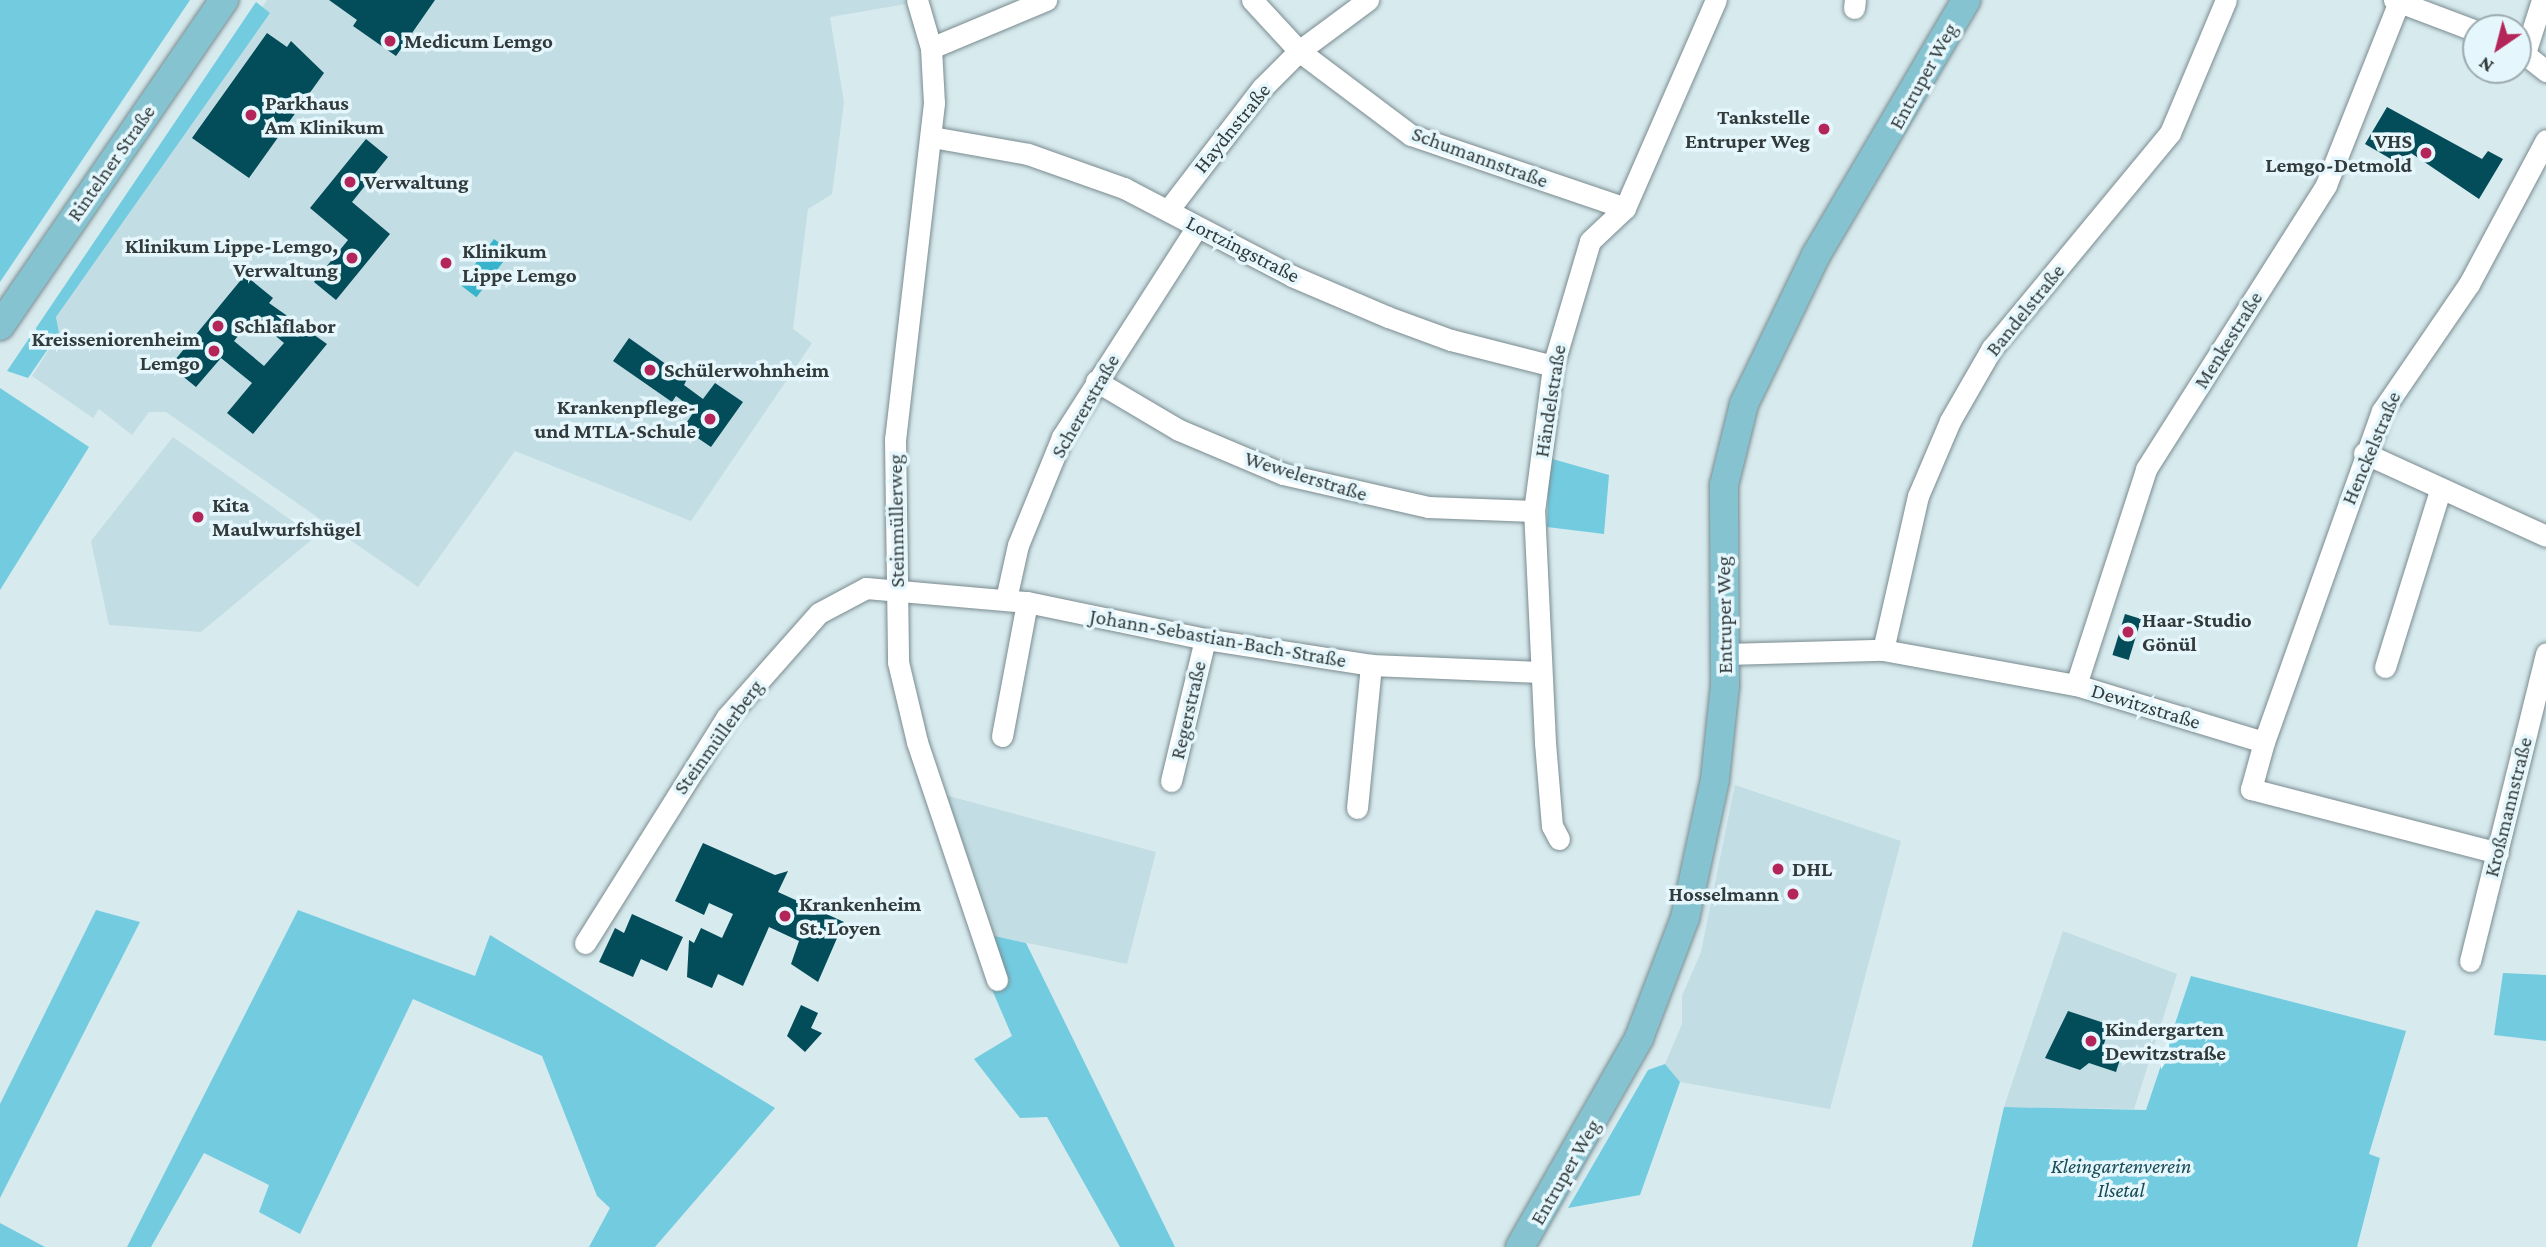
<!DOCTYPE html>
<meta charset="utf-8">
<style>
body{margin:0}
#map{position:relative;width:2546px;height:1247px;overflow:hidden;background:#d7eaee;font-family:"Crimson Pro",serif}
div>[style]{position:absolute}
.built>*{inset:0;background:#c2dde3}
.green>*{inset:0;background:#73cbe0}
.water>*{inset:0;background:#38b3cc;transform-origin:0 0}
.building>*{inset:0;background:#034c59;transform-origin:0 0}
.roads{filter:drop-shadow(0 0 2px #7a8b8f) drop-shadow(0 0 2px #7a8b8f)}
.minor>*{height:21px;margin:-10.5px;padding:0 10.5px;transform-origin:10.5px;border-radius:10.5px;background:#fff}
.major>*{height:28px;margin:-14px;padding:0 14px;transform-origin:14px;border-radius:14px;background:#86c3d0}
.dots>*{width:19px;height:19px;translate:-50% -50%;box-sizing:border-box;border:4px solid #e5f7fc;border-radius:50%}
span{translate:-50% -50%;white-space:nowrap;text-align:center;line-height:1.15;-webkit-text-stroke:7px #e5f7fc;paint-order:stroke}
.poi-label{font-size:21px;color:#323a3b;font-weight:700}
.left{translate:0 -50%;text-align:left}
.right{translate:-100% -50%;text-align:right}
.street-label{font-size:21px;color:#323a3b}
.park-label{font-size:21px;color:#174a55;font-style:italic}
.north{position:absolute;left:2462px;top:14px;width:70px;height:70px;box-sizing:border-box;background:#e5f7fc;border:2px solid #9dabaf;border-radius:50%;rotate:215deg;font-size:19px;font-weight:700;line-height:28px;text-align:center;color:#323a3b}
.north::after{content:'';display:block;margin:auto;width:24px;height:32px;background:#b4255a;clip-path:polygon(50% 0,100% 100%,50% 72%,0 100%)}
</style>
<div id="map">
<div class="built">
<div style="clip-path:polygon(267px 0,905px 0,906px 4px,830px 17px,844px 102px,832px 194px,808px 209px,793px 329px,812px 343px,691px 521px,515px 451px,418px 587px,166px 412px,149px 412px,132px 435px,99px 409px,93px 418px,32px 376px,59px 334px,56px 317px)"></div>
<div style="clip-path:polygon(173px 437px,315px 537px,201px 632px,109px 625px,91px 541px)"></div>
<div style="clip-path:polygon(1735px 785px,1901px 841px,1830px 1109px,1680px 1082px,1665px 1064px,1682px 1024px,1682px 996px,1701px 952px)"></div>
<div style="clip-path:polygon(945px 795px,1156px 852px,1127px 964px,990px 935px)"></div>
<div style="clip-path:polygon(2063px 931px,2177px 974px,2134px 1109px,2004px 1107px)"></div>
</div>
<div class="green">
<div style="clip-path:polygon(0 0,190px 0,0 282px)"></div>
<div style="clip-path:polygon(256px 2px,270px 13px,56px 317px,59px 333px,28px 378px,7px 371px)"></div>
<div style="clip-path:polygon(0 388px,89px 447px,0 590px)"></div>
<div style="clip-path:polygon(1549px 458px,1609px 475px,1604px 534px,1547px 527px)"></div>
<div style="clip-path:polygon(96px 910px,140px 922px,0 1198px,0 1104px)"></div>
<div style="clip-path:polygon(298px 910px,475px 976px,490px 935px,775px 1108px,655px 1247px,589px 1247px,610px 1208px,597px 1196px,542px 1056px,413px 999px,300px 1234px,259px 1212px,269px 1185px,204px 1153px,151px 1247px,127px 1247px)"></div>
<div style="clip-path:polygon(990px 935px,1026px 943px,1175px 1247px,1120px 1247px,1047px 1117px,1020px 1118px,974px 1059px,1012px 1036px,990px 985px)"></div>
<div style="clip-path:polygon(2503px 973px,2546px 975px,2546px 1041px,2494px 1035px)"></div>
<div style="clip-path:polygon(2191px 976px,2406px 1031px,2369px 1154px,2380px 1158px,2357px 1247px,1972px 1247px,2004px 1107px,2146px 1110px)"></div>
<div style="clip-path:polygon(1665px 1064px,1680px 1082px,1640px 1195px,1568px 1208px,1648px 1070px)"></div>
<div style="clip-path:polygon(0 1223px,45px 1247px,0 1247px)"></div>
</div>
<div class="water">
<div style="left:494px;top:239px;width:21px;height:57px;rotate:37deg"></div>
</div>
<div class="building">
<div style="clip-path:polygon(329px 0,435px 0,396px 56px,353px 26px,357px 20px)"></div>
<div style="clip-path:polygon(267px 33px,287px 47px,291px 41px,324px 73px,249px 178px,192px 138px)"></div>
<div style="clip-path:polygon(2387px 107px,2482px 159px,2488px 151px,2503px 159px,2479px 199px,2411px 153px,2403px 166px,2365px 144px)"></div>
<div style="clip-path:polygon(366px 139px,388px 157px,352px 202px,390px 234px,336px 300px,314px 282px,348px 240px,310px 208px)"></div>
<div style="clip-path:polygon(evenodd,245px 275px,273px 298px,269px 303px,327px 344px,253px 434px,227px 413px,252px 383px,221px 358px,196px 387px,170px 366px,245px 275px,253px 317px,284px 343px,264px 366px,234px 341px,253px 317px)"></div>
<div style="clip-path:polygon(629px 338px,687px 379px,684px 385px,703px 399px,715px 383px,743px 402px,711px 447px,683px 428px,695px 410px,676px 396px,672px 402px,613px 361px)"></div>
<div style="left:2125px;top:614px;width:17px;height:43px;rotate:17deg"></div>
<div style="clip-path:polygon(703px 843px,775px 875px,788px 871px,778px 892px,844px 922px,818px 982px,791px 964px,799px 941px,769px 927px,743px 986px,718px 974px,712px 988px,687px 977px,689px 940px,694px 943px,701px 928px,722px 938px,733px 914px,709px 903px,704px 915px,675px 901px)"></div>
<div style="clip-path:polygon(632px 914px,683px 937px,667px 971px,641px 959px,633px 977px,599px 962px,615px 928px,624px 933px)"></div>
<div style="clip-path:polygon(801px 1005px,818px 1013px,811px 1028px,822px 1033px,805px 1052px,787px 1036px)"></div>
<div style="clip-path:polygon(2068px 1011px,2110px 1025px,2103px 1047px,2122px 1053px,2116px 1072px,2089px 1063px,2080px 1070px,2045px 1058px)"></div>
</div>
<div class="roads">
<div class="minor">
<div style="left:917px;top:0;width:50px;rotate:73.7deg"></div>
<div style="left:931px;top:48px;width:55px;rotate:86.9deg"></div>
<div style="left:934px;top:103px;width:338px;rotate:96.6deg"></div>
<div style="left:895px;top:439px;width:223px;rotate:89.2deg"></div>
<div style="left:898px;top:662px;width:82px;rotate:76.6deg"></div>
<div style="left:917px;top:742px;width:251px;rotate:71.4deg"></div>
<div style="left:1252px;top:0;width:69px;rotate:47.3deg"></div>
<div style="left:1299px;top:51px;width:140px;rotate:36.9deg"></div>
<div style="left:1411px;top:135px;width:226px;rotate:18.8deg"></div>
<div style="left:2394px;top:0;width:88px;rotate:20.7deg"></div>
<div style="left:1854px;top:8px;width:8px;rotate:-83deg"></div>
<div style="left:931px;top:48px;width:125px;rotate:-22.7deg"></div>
<div style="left:2518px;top:49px;width:36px;rotate:38deg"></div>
<div style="left:2525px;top:53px;width:56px;rotate:-72.2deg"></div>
<div style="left:932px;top:137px;width:97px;rotate:10deg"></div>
<div style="left:1028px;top:154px;width:102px;rotate:19.5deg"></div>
<div style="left:1124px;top:188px;width:190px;rotate:27.6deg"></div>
<div style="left:1292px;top:276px;width:104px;rotate:23.1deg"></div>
<div style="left:1388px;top:317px;width:67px;rotate:20.1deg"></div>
<div style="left:1451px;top:340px;width:105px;rotate:14.3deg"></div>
<div style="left:1169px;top:209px;width:153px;rotate:-52.5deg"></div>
<div style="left:1262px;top:88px;width:52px;rotate:-45deg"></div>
<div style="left:1299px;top:51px;width:86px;rotate:-36.5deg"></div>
<div style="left:1096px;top:381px;width:96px;rotate:30.6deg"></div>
<div style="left:1179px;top:430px;width:113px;rotate:22.9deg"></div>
<div style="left:1283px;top:474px;width:149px;rotate:12.8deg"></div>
<div style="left:1428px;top:507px;width:106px;rotate:2.2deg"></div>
<div style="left:2364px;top:453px;width:200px;rotate:24.5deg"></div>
<div style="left:1006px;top:599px;width:55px;rotate:-77.5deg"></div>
<div style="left:1018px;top:545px;width:117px;rotate:-67.8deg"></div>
<div style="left:1062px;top:437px;width:248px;rotate:-57.3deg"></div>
<div style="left:1883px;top:650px;width:158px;rotate:-77.2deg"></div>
<div style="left:1918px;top:496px;width:82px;rotate:-66.9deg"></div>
<div style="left:1950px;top:421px;width:84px;rotate:-60.1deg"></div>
<div style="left:1992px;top:348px;width:279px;rotate:-50.4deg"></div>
<div style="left:2170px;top:133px;width:144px;rotate:-67.2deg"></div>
<div style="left:1725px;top:654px;width:158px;rotate:-1.5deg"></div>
<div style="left:1883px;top:650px;width:196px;rotate:10.3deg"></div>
<div style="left:2076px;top:685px;width:196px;rotate:16.9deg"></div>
<div style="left:2264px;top:742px;width:49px;rotate:105.5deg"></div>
<div style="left:2251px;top:789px;width:255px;rotate:14.5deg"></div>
<div style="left:2385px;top:667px;width:185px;rotate:-72.7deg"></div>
<div style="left:2076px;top:685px;width:227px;rotate:-72deg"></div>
<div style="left:2146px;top:469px;width:336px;rotate:-57.6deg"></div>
<div style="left:2326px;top:185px;width:197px;rotate:-68.3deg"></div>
<div style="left:1002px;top:736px;width:136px;rotate:-79.4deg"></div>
<div style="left:2264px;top:742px;width:351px;rotate:-70.4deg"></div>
<div style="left:2382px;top:411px;width:154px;rotate:-55.6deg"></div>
<div style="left:2469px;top:284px;width:163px;rotate:-61.9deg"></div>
<div style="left:1171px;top:781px;width:146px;rotate:-76.5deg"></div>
<div style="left:1357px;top:808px;width:144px;rotate:-84.4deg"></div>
<div style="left:1559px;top:839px;width:15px;rotate:-118deg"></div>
<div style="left:1552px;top:826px;width:84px;rotate:-94.8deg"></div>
<div style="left:1545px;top:742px;width:231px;rotate:-92.7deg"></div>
<div style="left:1534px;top:511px;width:146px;rotate:-82.5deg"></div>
<div style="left:1553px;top:366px;width:130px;rotate:-73.5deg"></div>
<div style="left:1590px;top:241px;width:48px;rotate:-43.3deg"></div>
<div style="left:1625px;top:208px;width:227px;rotate:-66.4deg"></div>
<div style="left:585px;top:943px;width:266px;rotate:-57.9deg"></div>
<div style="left:726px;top:718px;width:140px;rotate:-48.5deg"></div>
<div style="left:819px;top:613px;width:53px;rotate:-28deg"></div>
<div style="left:866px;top:588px;width:162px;rotate:5deg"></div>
<div style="left:1027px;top:602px;width:182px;rotate:11.7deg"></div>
<div style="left:1205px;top:639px;width:168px;rotate:8.9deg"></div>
<div style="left:1371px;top:665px;width:169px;rotate:2.4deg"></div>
<div style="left:2470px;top:961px;width:317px;rotate:-76.1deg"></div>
</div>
<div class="major">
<div style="left:0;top:326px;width:396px;rotate:-55.5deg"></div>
<div style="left:1520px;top:1247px;width:241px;rotate:-60.3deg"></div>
<div style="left:1639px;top:1038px;width:129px;rotate:-69deg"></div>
<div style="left:1685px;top:918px;width:142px;rotate:-77.8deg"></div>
<div style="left:1715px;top:779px;width:94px;rotate:-83.9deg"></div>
<div style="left:1725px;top:686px;width:201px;rotate:-90.3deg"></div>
<div style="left:1724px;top:485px;width:83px;rotate:-76.1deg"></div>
<div style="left:1744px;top:404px;width:165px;rotate:-64.2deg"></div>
<div style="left:1816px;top:255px;width:296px;rotate:-59.5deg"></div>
</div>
</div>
<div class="dots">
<div style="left:390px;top:41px;background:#b4255a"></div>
<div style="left:251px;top:115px;background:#b4255a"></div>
<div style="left:1824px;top:129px;background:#b4255a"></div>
<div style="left:2426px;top:153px;background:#b4255a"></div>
<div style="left:350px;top:182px;background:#b4255a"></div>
<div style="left:352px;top:258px;background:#b4255a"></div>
<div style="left:446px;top:263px;background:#b4255a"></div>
<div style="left:218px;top:326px;background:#b4255a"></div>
<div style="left:214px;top:351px;background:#b4255a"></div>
<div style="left:650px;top:370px;background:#b4255a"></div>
<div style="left:710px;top:419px;background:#b4255a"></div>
<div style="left:198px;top:517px;background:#b4255a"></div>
<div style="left:2128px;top:632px;background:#b4255a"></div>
<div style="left:1778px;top:869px;background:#b4255a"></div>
<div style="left:1793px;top:894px;background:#b4255a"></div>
<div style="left:785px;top:916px;background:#b4255a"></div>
<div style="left:2091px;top:1041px;background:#b4255a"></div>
</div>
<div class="poi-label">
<span class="left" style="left:404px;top:41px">Medicum Lemgo</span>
<span class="left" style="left:265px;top:115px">Parkhaus<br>Am Klinikum</span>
<span class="right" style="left:1810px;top:129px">Tankstelle<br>Entruper Weg</span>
<span class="right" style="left:2412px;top:153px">VHS<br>Lemgo-Detmold</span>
<span class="left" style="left:364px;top:182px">Verwaltung</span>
<span class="right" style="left:338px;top:258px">Klinikum Lippe-Lemgo,<br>Verwaltung</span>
<span class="left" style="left:462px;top:263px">Klinikum<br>Lippe Lemgo</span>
<span class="left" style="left:234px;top:326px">Schlaflabor</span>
<span class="right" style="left:200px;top:351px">Kreisseniorenheim<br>Lemgo</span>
<span class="left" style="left:664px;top:370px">Schülerwohnheim</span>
<span class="right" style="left:696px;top:419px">Krankenpflege-<br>und MTLA-Schule</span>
<span class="left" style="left:212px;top:517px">Kita<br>Maulwurfshügel</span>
<span class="left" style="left:2142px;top:632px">Haar-Studio<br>Gönül</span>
<span class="left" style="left:1792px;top:869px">DHL</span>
<span class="right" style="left:1779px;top:894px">Hosselmann</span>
<span class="left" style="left:799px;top:916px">Krankenheim<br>St. Loyen</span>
<span class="left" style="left:2105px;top:1041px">Kindergarten<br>Dewitzstraße</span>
</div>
<div class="street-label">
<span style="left:1923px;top:76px;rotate:-61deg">Entruper Weg</span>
<span style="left:1232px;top:128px;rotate:-51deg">Haydnstraße</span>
<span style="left:1480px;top:157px;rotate:20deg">Schumannstraße</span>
<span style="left:111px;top:163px;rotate:-55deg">Rintelner Straße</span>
<span style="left:1243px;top:249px;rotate:27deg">Lortzingstraße</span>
<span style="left:2025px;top:310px;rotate:-51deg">Bandelstraße</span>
<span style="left:2228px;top:340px;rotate:-58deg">Menkestraße</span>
<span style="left:1550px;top:401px;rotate:-81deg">Händelstraße</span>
<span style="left:1085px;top:406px;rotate:-60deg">Schererstraße</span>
<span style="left:2371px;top:448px;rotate:-67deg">Henckelstraße</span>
<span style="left:1306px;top:476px;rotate:17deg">Wewelerstraße</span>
<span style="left:896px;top:521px;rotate:-91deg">Steinmüllerweg</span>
<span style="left:1724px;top:615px;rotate:-91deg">Entruper Weg</span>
<span style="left:1218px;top:638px;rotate:10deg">Johann-Sebastian-Bach-Straße</span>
<span style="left:2146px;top:706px;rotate:17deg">Dewitzstraße</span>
<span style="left:1188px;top:710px;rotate:-77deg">Regerstraße</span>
<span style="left:718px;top:737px;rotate:-54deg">Steinmüllerberg</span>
<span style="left:2508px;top:807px;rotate:-76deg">Kroßmannstraße</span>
<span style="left:1565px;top:1172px;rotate:-60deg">Entruper Weg</span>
</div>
<div class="park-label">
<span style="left:2121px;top:1178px">Kleingartenverein<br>Ilsetal</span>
</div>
<div class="north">N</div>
</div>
